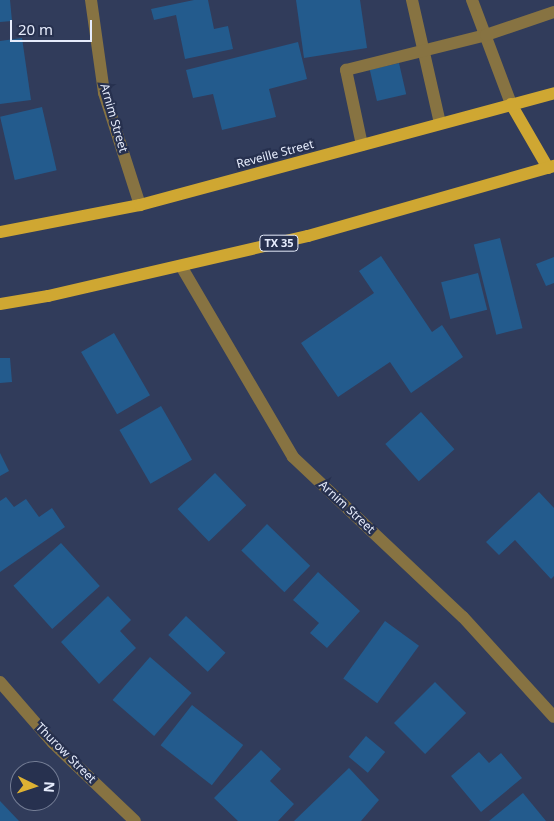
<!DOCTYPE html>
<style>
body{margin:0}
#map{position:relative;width:554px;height:821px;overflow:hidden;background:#313c5b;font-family:"Noto Sans",sans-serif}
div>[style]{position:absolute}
.building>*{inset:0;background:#235b8d;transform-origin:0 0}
.lane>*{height:12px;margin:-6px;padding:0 6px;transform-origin:6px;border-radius:6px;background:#877342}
.street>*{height:12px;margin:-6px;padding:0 6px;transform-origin:6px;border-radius:6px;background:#877342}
.primary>*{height:12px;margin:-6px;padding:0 6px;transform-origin:6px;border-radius:6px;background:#cfa732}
span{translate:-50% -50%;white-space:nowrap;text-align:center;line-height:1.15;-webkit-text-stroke:4.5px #27314f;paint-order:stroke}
.shield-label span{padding:1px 4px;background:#27314f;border:1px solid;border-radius:4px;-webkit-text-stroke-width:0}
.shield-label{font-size:11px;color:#e6ecfc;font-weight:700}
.street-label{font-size:12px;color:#e6ecfc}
.north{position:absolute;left:10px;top:761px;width:50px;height:50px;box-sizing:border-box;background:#27314f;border:1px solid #737c94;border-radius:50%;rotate:94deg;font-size:14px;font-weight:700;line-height:20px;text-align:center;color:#e6ecfc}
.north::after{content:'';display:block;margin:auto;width:18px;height:22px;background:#ddb133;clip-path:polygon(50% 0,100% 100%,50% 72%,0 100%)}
.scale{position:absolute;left:10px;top:20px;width:82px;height:22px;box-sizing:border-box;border:2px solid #e6ecfc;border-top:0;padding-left:6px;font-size:15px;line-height:18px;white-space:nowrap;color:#e6ecfc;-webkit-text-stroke:4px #27314f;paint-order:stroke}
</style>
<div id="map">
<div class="building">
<div style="clip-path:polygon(0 0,10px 0,12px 21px,0 22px)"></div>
<div style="clip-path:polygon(194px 0,208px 0,214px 29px,228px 26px,233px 49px,185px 59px,176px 15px,154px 20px,151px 9px)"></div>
<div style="clip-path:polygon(296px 0,360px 0,367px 48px,304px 58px)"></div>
<div style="clip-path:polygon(22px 38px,31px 100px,0 104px,0 41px)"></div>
<div style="clip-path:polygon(298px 42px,307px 79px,269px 89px,276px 117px,222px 130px,213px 94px,193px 98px,186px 70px)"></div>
<div style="left:399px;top:63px;width:32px;height:30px;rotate:77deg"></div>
<div style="left:42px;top:107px;width:65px;height:43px;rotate:77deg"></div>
<div style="left:500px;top:238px;width:93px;height:27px;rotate:76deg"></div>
<div style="clip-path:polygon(381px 256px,432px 332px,442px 325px,463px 357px,411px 393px,390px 362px,338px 397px,301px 343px,374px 293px,359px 271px)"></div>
<div style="clip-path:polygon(554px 257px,554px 283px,546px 286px,536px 264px)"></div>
<div style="left:478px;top:273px;width:38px;height:38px;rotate:76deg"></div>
<div style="left:114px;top:333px;width:72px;height:38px;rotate:60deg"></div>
<div style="clip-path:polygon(0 358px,10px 358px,12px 382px,0 383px)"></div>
<div style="left:161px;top:406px;width:62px;height:48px;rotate:60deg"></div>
<div style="left:421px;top:412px;width:50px;height:48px;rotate:48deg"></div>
<div style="clip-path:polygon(0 453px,9px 471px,0 476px)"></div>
<div style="left:215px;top:473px;width:45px;height:52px;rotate:46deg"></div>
<div style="clip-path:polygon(539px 492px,554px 508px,554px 576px,551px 579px,515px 540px,499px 555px,486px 542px)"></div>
<div style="clip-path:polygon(6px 497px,14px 507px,26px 499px,39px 517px,52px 508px,65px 527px,0 572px,0 501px)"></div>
<div style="left:267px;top:524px;width:60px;height:37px;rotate:44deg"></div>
<div style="left:61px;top:543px;width:58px;height:64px;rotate:48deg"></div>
<div style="clip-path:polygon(318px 572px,360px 611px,327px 648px,310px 633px,319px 623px,293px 600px)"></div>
<div style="clip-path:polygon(108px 596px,131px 620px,120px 631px,136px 648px,99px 684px,61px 642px)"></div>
<div style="left:186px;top:616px;width:54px;height:26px;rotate:43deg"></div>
<div style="left:385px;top:621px;width:42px;height:71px;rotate:36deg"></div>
<div style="left:150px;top:657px;width:55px;height:57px;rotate:41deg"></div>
<div style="left:435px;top:682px;width:44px;height:58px;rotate:45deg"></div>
<div style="left:192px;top:705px;width:65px;height:51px;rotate:38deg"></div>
<div style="left:366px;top:736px;width:25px;height:27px;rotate:40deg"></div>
<div style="clip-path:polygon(261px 750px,281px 769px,270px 781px,294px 804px,278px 821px,238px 821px,214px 798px)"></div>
<div style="clip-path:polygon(479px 752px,489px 763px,501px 753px,522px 778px,481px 812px,451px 776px)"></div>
<div style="clip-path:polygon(349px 768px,379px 800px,361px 821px,294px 821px)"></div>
<div style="clip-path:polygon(523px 793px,546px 821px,489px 821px)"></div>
<div style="clip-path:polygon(0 801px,19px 821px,0 821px)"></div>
</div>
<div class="lane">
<div style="left:412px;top:0;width:126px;rotate:77.2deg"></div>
<div style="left:472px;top:0;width:111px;rotate:69.4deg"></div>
<div style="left:362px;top:145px;width:77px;rotate:-102deg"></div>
<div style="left:346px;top:70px;width:144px;rotate:-14deg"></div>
<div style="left:486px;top:35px;width:72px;rotate:-18.7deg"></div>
</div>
<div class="street">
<div style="left:91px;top:0;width:94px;rotate:82deg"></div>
<div style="left:104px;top:93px;width:118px;rotate:72.2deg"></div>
<div style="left:181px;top:266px;width:221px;rotate:59.6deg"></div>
<div style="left:293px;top:457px;width:233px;rotate:43.3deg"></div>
<div style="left:463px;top:617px;width:135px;rotate:47.7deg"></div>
<div style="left:0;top:682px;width:81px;rotate:49deg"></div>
<div style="left:53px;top:743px;width:113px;rotate:43.6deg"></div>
</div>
<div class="primary">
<div style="left:511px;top:104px;width:74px;rotate:60deg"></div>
<div style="left:0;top:232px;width:143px;rotate:-10.9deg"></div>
<div style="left:140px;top:205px;width:429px;rotate:-15.1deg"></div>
<div style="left:0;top:304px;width:49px;rotate:-9.5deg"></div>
<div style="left:48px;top:296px;width:267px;rotate:-13deg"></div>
<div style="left:308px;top:236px;width:256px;rotate:-15.9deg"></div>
</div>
<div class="shield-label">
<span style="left:279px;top:243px">TX 35</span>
</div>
<div class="street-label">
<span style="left:114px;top:118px;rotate:74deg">Arnim Street</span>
<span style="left:275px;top:154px;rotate:-15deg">Reveille Street</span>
<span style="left:347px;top:507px;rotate:43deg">Arnim Street</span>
<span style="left:66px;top:753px;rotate:45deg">Thurow Street</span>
</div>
<div class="north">N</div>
<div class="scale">20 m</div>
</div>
